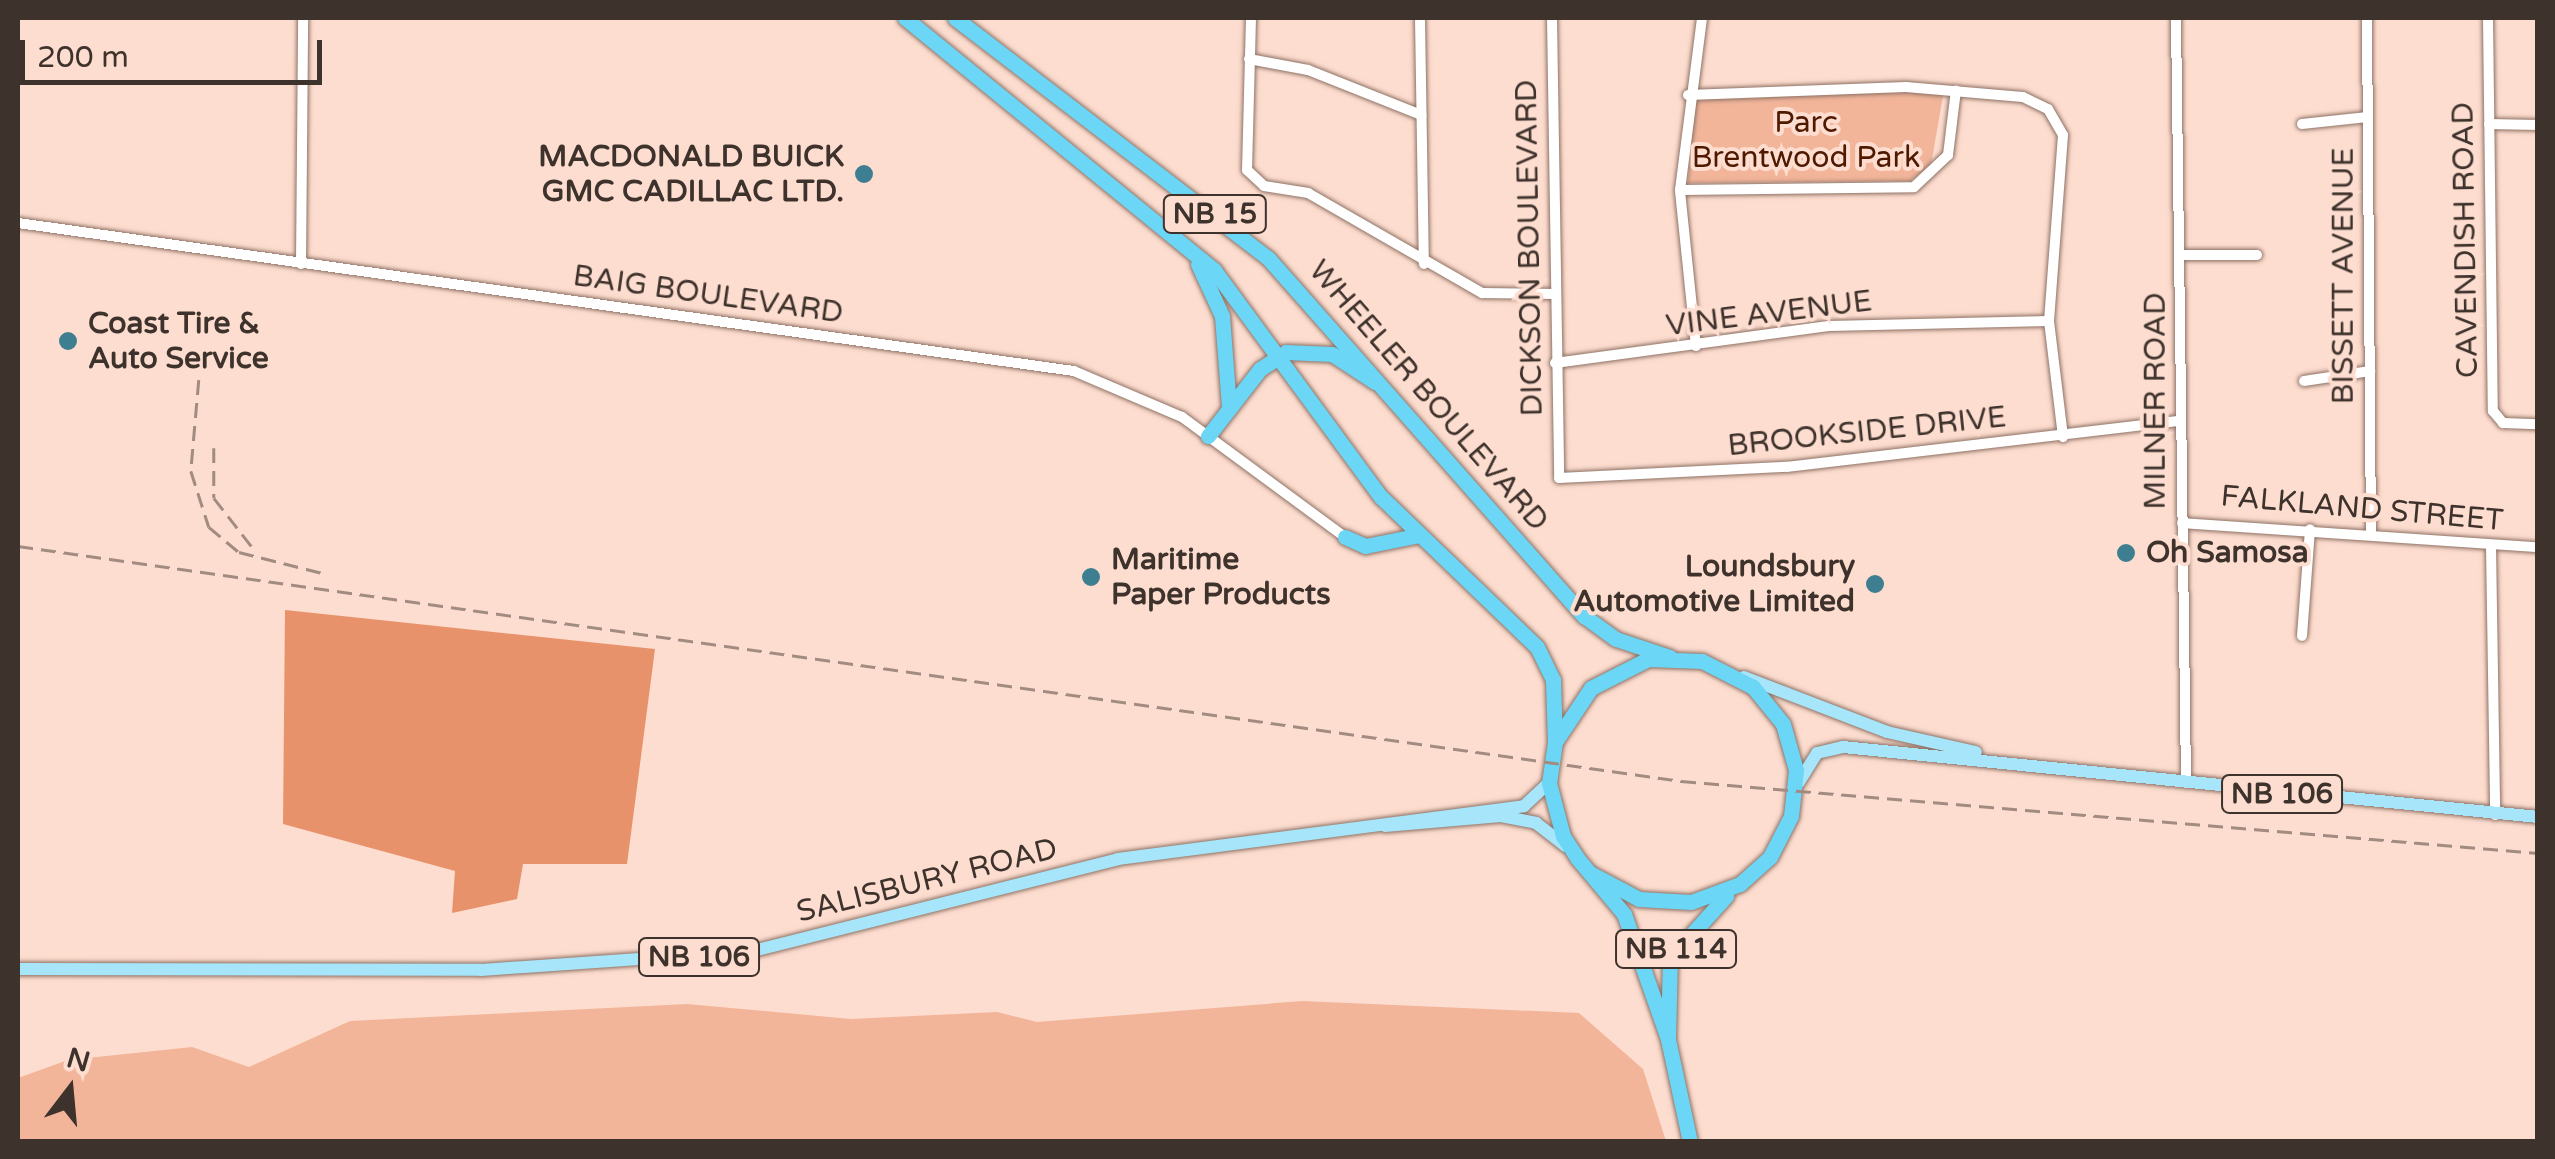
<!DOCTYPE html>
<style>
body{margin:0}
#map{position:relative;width:2555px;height:1159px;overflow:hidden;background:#fdddcf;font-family:"Varela Round",sans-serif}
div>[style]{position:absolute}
.green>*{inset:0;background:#f2b59a}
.forest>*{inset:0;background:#e8926b}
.roads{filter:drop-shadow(0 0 2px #8e7265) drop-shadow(0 0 2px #8e7265)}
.minor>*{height:10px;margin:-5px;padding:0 5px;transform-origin:5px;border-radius:5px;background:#fff}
.major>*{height:12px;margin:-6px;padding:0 6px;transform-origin:6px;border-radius:6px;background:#a7e6fa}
.highway>*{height:15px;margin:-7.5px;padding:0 7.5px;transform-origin:7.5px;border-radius:7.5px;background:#6cd6f6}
.rail>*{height:2.5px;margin-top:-1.25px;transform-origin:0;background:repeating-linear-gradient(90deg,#a28b81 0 15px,transparent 0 23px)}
.dots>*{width:28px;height:28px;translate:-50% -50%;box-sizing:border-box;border:5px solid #fdddcf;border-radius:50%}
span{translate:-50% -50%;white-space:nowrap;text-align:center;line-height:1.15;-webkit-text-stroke:8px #fdddcf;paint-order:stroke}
.shield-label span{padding:2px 8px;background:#fdddcf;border:2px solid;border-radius:8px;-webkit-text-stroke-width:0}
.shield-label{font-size:28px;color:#3e322c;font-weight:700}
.park-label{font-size:30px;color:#4f1900}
.poi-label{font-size:30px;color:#3e322c;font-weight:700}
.right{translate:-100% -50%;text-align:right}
.left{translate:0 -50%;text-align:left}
.street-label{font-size:30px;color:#3e322c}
.frame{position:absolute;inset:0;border:20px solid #3e322c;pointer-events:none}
.north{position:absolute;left:20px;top:1039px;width:100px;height:100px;-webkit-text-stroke:8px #fdddcf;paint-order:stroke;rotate:16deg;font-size:28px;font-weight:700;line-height:40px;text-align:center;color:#3e322c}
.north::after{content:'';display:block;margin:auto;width:35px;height:45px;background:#3e322c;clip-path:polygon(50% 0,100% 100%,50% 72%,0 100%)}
.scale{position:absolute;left:20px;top:40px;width:302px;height:45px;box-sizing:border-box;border:5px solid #3e322c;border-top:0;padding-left:12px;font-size:30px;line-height:35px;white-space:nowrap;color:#3e322c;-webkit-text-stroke:8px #fdddcf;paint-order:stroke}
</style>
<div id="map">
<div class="green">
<div style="clip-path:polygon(1944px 90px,1931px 165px,1910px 181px,1688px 183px,1694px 97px)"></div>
<div style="clip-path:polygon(1302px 1001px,1579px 1013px,1643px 1069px,1666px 1141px,18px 1141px,18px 1078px,68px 1060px,192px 1047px,249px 1067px,350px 1021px,687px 1004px,851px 1019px,997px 1012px,1037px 1022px)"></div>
</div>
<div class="forest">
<div style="clip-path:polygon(285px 610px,655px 649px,627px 864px,523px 864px,517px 899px,452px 913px,455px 871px,283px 824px)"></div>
</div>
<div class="roads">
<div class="minor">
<div style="left:1251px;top:18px;width:152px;rotate:91.5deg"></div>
<div style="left:1247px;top:170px;width:23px;rotate:43deg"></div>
<div style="left:1264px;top:186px;width:45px;rotate:9deg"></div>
<div style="left:1308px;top:193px;width:201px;rotate:29.9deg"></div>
<div style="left:1482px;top:293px;width:74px;rotate:0.8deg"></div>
<div style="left:1420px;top:18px;width:246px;rotate:89.1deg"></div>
<div style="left:1552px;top:18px;width:460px;rotate:89.1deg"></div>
<div style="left:1559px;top:478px;width:228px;rotate:-2.8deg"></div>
<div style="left:1787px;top:467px;width:395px;rotate:-6.7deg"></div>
<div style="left:2176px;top:18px;width:765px;rotate:89.25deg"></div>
<div style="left:2367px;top:18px;width:516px;rotate:89.56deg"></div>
<div style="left:2488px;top:18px;width:393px;rotate:89.3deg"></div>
<div style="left:2493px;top:411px;width:16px;rotate:50deg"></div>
<div style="left:2503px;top:423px;width:35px;rotate:2deg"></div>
<div style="left:1249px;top:59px;width:60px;rotate:10.6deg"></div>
<div style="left:1308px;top:70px;width:122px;rotate:21.7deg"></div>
<div style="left:1688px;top:95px;width:218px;rotate:-2.1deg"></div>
<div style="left:1906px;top:87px;width:117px;rotate:4.9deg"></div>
<div style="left:2023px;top:97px;width:28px;rotate:26deg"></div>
<div style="left:2048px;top:109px;width:30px;rotate:60deg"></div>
<div style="left:2063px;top:135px;width:187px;rotate:94.3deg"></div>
<div style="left:2049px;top:321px;width:117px;rotate:83.1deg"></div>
<div style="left:2302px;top:124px;width:66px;rotate:-6.1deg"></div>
<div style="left:2489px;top:124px;width:49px;rotate:1.2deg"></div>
<div style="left:1680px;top:190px;width:234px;rotate:-0.7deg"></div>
<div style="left:1914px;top:187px;width:47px;rotate:-43.3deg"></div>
<div style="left:1948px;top:155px;width:65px;rotate:-83deg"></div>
<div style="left:18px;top:223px;width:1066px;rotate:7.98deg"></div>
<div style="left:1074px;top:371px;width:117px;rotate:23.1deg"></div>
<div style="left:1182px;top:417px;width:202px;rotate:36.4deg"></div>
<div style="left:2181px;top:255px;width:76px"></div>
<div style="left:301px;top:264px;width:246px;rotate:-89.5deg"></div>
<div style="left:1696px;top:346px;width:157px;rotate:-95.9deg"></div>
<div style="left:1680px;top:190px;width:173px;rotate:-82.7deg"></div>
<div style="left:1555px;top:363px;width:276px;rotate:-7.7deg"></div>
<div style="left:1829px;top:326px;width:220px;rotate:-1.3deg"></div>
<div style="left:2304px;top:381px;width:67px;rotate:-8.6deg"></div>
<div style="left:2182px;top:523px;width:357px;rotate:3.9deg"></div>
<div style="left:2491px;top:546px;width:269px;rotate:89.1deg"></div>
<div style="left:2302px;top:636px;width:107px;rotate:-85.7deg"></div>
</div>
<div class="major">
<div style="left:1744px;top:677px;width:153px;rotate:21deg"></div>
<div style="left:1887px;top:732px;width:91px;rotate:12.7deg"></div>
<div style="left:1799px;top:782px;width:34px;rotate:-58deg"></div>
<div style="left:1817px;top:753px;width:27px;rotate:-13deg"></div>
<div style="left:1843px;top:747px;width:699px;rotate:5.75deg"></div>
<div style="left:1385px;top:826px;width:116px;rotate:-4.9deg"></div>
<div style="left:1501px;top:816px;width:36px;rotate:11deg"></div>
<div style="left:1536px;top:823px;width:37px;rotate:38deg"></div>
<div style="left:18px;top:969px;width:463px;rotate:0.1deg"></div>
<div style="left:481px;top:970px;width:273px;rotate:-4deg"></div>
<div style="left:753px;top:951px;width:376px;rotate:-14.1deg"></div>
<div style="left:1118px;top:859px;width:409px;rotate:-7.4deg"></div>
<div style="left:1524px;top:806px;width:34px;rotate:-43deg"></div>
</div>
<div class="highway">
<div style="left:905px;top:18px;width:399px;rotate:39.2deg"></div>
<div style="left:1214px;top:270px;width:282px;rotate:53.7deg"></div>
<div style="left:1381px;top:497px;width:216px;rotate:43.9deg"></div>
<div style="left:1537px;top:647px;width:37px;rotate:64deg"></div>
<div style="left:1553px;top:680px;width:62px;rotate:88.2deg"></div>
<div style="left:955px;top:18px;width:394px;rotate:37.5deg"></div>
<div style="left:1268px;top:258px;width:478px;rotate:48.6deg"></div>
<div style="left:1584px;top:616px;width:39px;rotate:36deg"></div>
<div style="left:1616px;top:639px;width:57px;rotate:18.4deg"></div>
<div style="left:1198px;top:264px;width:57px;rotate:65.2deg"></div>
<div style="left:1222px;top:316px;width:90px;rotate:85.6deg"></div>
<div style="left:1208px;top:436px;width:85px;rotate:-52.2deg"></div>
<div style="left:1260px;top:369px;width:31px;rotate:-33deg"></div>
<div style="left:1286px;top:352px;width:46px;rotate:2.5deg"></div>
<div style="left:1332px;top:354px;width:51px;rotate:33.1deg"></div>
<div style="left:1345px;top:537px;width:22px;rotate:24deg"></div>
<div style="left:1365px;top:546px;width:51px;rotate:-11.3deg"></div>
<div style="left:1592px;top:874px;width:53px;rotate:28deg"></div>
<div style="left:1639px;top:899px;width:52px;rotate:3.3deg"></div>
<div style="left:1691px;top:902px;width:52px;rotate:-20.2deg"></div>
<div style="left:1740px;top:884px;width:40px;rotate:-42deg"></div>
<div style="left:1770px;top:857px;width:46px;rotate:-62.9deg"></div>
<div style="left:1791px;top:816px;width:46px;rotate:-83.8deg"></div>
<div style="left:1796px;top:770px;width:48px;rotate:-105.8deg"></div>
<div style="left:1783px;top:724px;width:48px;rotate:-129deg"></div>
<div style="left:1753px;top:687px;width:57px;rotate:-153deg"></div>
<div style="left:1702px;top:661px;width:54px;rotate:-177.9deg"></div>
<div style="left:1648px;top:659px;width:64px;rotate:153deg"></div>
<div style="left:1591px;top:688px;width:65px;rotate:123.7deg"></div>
<div style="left:1555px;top:742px;width:41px;rotate:98.3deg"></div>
<div style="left:1549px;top:783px;width:55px;rotate:75.2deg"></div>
<div style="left:1563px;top:836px;width:27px;rotate:57deg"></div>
<div style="left:1578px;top:859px;width:72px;rotate:50.1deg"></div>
<div style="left:1624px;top:914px;width:133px;rotate:70.6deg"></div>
<div style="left:1690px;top:1142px;width:105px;rotate:-102.1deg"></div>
<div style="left:1668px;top:1039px;width:81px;rotate:-88.6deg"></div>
<div style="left:1670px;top:958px;width:84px;rotate:-47.9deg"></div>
</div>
</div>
<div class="rail">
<div style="left:199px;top:380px;width:91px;rotate:95deg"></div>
<div style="left:191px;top:471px;width:59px;rotate:72.2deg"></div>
<div style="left:209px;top:527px;width:39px;rotate:40deg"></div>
<div style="left:239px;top:552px;width:90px;rotate:14.2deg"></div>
<div style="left:214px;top:448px;width:50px;rotate:90deg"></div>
<div style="left:214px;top:498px;width:63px;rotate:52deg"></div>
<div style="left:18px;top:546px;width:1680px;rotate:8.04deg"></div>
<div style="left:1681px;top:781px;width:860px;rotate:4.8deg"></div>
</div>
<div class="dots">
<div style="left:864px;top:174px;background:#3e7e91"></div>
<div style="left:68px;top:341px;background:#3e7e91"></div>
<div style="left:2126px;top:553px;background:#3e7e91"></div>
<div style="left:1091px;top:577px;background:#3e7e91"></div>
<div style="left:1875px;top:584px;background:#3e7e91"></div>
</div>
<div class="shield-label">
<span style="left:1215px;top:214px">NB 15</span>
<span style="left:2282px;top:794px">NB 106</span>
<span style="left:1676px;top:949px">NB 114</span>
<span style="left:699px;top:957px">NB 106</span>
</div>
<div class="park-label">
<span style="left:1806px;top:140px">Parc<br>Brentwood Park</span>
</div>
<div class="poi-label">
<span class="right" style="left:844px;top:174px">MACDONALD BUICK<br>GMC CADILLAC LTD.</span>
<span class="left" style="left:88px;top:341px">Coast Tire &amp;<br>Auto Service</span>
<span class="left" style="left:2146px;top:553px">Oh Samosa</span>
<span class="left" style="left:1111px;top:577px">Maritime<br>Paper Products</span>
<span class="right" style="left:1855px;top:584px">Loundsbury<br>Automotive Limited</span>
</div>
<div class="street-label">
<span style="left:2466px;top:240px;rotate:-91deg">CAVENDISH ROAD</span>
<span style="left:1530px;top:248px;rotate:-91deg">DICKSON BOULEVARD</span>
<span style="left:2344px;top:276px;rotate:-90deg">BISSETT AVENUE</span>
<span style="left:708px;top:295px;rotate:8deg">BAIG BOULEVARD</span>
<span style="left:1769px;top:314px;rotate:-7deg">VINE AVENUE</span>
<span style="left:1428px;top:396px;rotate:49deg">WHEELER BOULEVARD</span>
<span style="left:2156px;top:401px;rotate:-90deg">MILNER ROAD</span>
<span style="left:1867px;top:432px;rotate:-6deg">BROOKSIDE DRIVE</span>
<span style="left:2362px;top:509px;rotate:5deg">FALKLAND STREET</span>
<span style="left:927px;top:881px;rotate:-14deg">SALISBURY ROAD</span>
</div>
<div class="frame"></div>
<div class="north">N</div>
<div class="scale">200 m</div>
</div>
